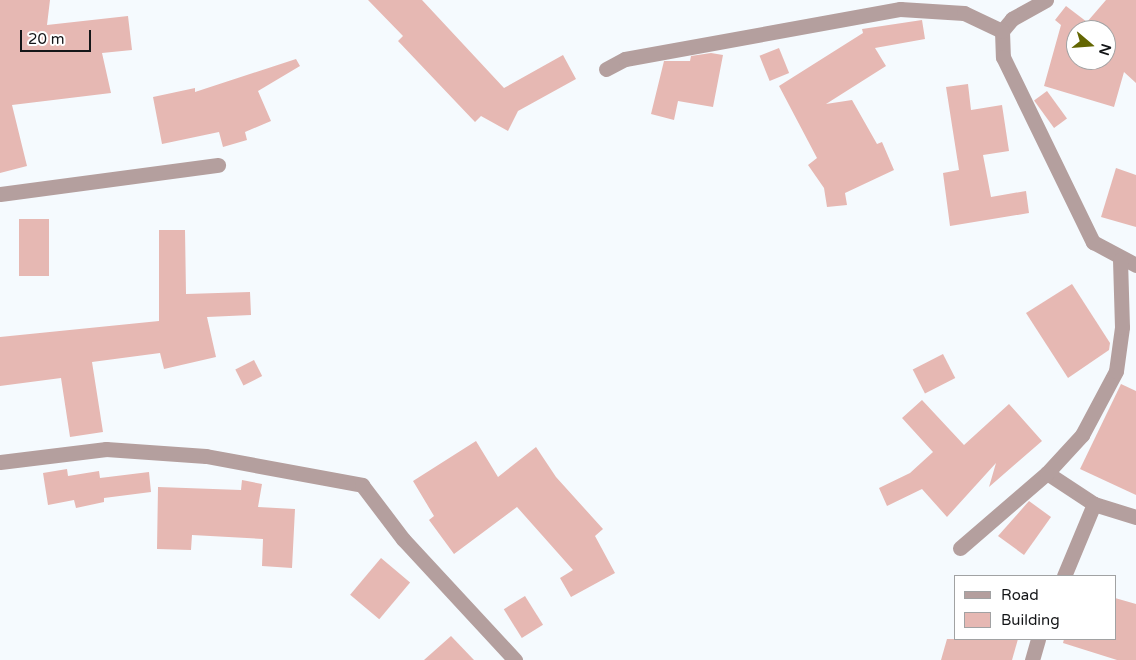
<!DOCTYPE html>
<style>
body{margin:0}
#map{position:relative;width:1136px;height:660px;overflow:hidden;background:#f5fafe;font-family:"Varela Round",sans-serif}
div>[style]{position:absolute}
.building>*{inset:0;background:#e6b8b3;transform-origin:0 0}
.street>*{height:15px;margin:-7.5px;padding:0 7.5px;transform-origin:7.5px;border-radius:7.5px;background:#b49f9e}
span{translate:-50% -50%;white-space:nowrap;text-align:center;line-height:1.15;-webkit-text-stroke:4.5px #fff;paint-order:stroke}
.legend{position:absolute;left:954px;top:575px;width:162px;height:65px;box-sizing:border-box;background:#fff;border:1px solid #a1a2a3;margin:0;padding:6px 9px;list-style:none;font-size:15px;color:#141618}
.legend li{display:flex;align-items:center;gap:10px;height:25px}
.legend b{width:25px;border:1px solid #a1a2a3}
.north{position:absolute;left:1066px;top:20px;width:50px;height:50px;box-sizing:border-box;background:#fff;border:1px solid #a1a2a3;border-radius:50%;rotate:108deg;font-size:14px;font-weight:700;line-height:20px;text-align:center;color:#141618}
.north::after{content:'';display:block;margin:auto;width:18px;height:22px;background:#636602;clip-path:polygon(50% 0,100% 100%,50% 72%,0 100%)}
.scale{position:absolute;left:20px;top:30px;width:71px;height:22px;box-sizing:border-box;border:2px solid #141618;border-top:0;padding-left:6px;font-size:15px;line-height:18px;white-space:nowrap;color:#141618;-webkit-text-stroke:4px #fff;paint-order:stroke}
</style>
<div id="map">
<div class="building">
<div style="clip-path:polygon(0 0,50px 0,47px 25px,128px 16px,132px 50px,102px 53px,111px 93px,12px 105px,27px 166px,0 173px)"></div>
<div style="clip-path:polygon(368px 0,422px 0,504px 88px,563px 55px,576px 79px,518px 111px,508px 131px,481px 116px,475px 122px,398px 41px,403px 36px)"></div>
<div style="clip-path:polygon(evenodd,1106px 0,1136px 0,1136px 83px,1124px 72px,1114px 107px,1044px 86px,1061px 25px,1055px 20px,1066px 6px,1087px 22px,1106px 0,1076px 30px,1106px 30px,1106px 60px,1076px 60px,1076px 30px)"></div>
<div style="clip-path:polygon(922px 20px,925px 39px,875px 48px,886px 66px,826px 104px,852px 100px,877px 144px,882px 142px,894px 170px,845px 193px,847px 205px,827px 207px,824px 188px,808px 165px,817px 158px,779px 86px,863px 33px,862px 29px)"></div>
<div style="left:779px;top:48px;width:27px;height:21px;rotate:68deg"></div>
<div style="clip-path:polygon(711px 53px,723px 55px,713px 107px,678px 101px,674px 120px,651px 114px,664px 61px,690px 61px,691px 56px)"></div>
<div style="clip-path:polygon(296px 59px,300px 66px,258px 91px,271px 121px,245px 132px,247px 140px,223px 147px,219px 132px,162px 144px,153px 97px,195px 88px,195px 92px)"></div>
<div style="clip-path:polygon(968px 84px,971px 110px,1002px 105px,1009px 151px,983px 155px,991px 197px,1026px 191px,1029px 213px,950px 226px,943px 173px,959px 170px,946px 87px)"></div>
<div style="left:1047px;top:91px;width:34px;height:16px;rotate:54deg"></div>
<div style="clip-path:polygon(1116px 168px,1136px 175px,1136px 227px,1101px 217px)"></div>
<div style="left:19px;top:219px;width:30px;height:57px"></div>
<div style="clip-path:polygon(159px 230px,185px 230px,186px 294px,250px 292px,251px 315px,207px 317px,216px 357px,164px 369px,160px 353px,92px 362px,103px 432px,70px 437px,61px 378px,0 386px,0 337px,159px 321px)"></div>
<div style="clip-path:polygon(1072px 284px,1110px 343px,1109px 350px,1068px 378px,1026px 313px)"></div>
<div style="left:943px;top:354px;width:27px;height:34px;rotate:63deg"></div>
<div style="left:254px;top:360px;width:18px;height:21px;rotate:63deg"></div>
<div style="clip-path:polygon(1121px 384px,1136px 391px,1136px 495px,1080px 469px)"></div>
<div style="clip-path:polygon(922px 400px,964px 445px,1009px 404px,1042px 441px,989px 487px,996px 463px,947px 517px,922px 489px,887px 506px,879px 488px,910px 473px,933px 452px,902px 418px)"></div>
<div style="clip-path:polygon(476px 441px,498px 477px,536px 447px,556px 477px,603px 529px,595px 536px,615px 573px,571px 597px,560px 578px,573px 570px,517px 507px,454px 554px,429px 520px,434px 516px,413px 481px)"></div>
<div style="clip-path:polygon(67px 469px,68px 476px,99px 471px,100px 478px,149px 472px,151px 492px,104px 498px,104px 502px,76px 508px,74px 500px,48px 505px,43px 473px)"></div>
<div style="clip-path:polygon(242px 480px,262px 484px,258px 507px,295px 509px,292px 568px,262px 566px,263px 539px,192px 535px,191px 550px,157px 549px,158px 487px,241px 490px)"></div>
<div style="clip-path:polygon(1029px 501px,1051px 517px,1024px 555px,998px 536px)"></div>
<div style="left:381px;top:558px;width:38px;height:48px;rotate:40deg"></div>
<div style="left:525px;top:596px;width:34px;height:25px;rotate:58deg"></div>
<div style="clip-path:polygon(1115px 598px,1136px 604px,1136px 660px,1117px 660px,1063px 643px,1064px 639px,1115px 639px)"></div>
<div style="clip-path:polygon(451px 636px,474px 660px,424px 660px)"></div>
<div style="clip-path:polygon(947px 639px,1018px 639px,1012px 660px,941px 660px)"></div>
</div>
<div class="street">
<div style="left:1046px;top:0;width:39px;rotate:151deg"></div>
<div style="left:1012px;top:19px;width:16px;rotate:130deg"></div>
<div style="left:1002px;top:31px;width:26px;rotate:88deg"></div>
<div style="left:1003px;top:57px;width:206px;rotate:64.1deg"></div>
<div style="left:1093px;top:242px;width:49px;rotate:28.1deg"></div>
<div style="left:606px;top:69px;width:21px;rotate:-28deg"></div>
<div style="left:625px;top:59px;width:280px;rotate:-10.3deg"></div>
<div style="left:900px;top:9px;width:64px;rotate:3.6deg"></div>
<div style="left:964px;top:13px;width:42px;rotate:25.3deg"></div>
<div style="left:0;top:194px;width:220px;rotate:-7.6deg"></div>
<div style="left:0;top:462px;width:107px;rotate:-7deg"></div>
<div style="left:106px;top:449px;width:100px;rotate:4deg"></div>
<div style="left:206px;top:456px;width:159px;rotate:10.5deg"></div>
<div style="left:362px;top:485px;width:68px;rotate:52.8deg"></div>
<div style="left:403px;top:539px;width:165px;rotate:47.2deg"></div>
<div style="left:1047px;top:473px;width:56px;rotate:33.4deg"></div>
<div style="left:1094px;top:504px;width:44px;rotate:17.2deg"></div>
<div style="left:960px;top:548px;width:115px;rotate:-40.8deg"></div>
<div style="left:1047px;top:473px;width:52px;rotate:-47.4deg"></div>
<div style="left:1082px;top:435px;width:72px;rotate:-62deg"></div>
<div style="left:1116px;top:371px;width:44px;rotate:-82.2deg"></div>
<div style="left:1122px;top:327px;width:67px;rotate:-91.7deg"></div>
<div style="left:1064px;top:576px;width:78px;rotate:-67.4deg"></div>
<div style="left:1032px;top:660px;width:22px;rotate:-74deg"></div>
</div>
<ul class="legend">
<li><b style="height:6px;background:#b49f9e"></b>Road</li>
<li><b style="height:14px;background:#e6b8b3"></b>Building</li>
</ul>
<div class="north">N</div>
<div class="scale">20 m</div>
</div>
